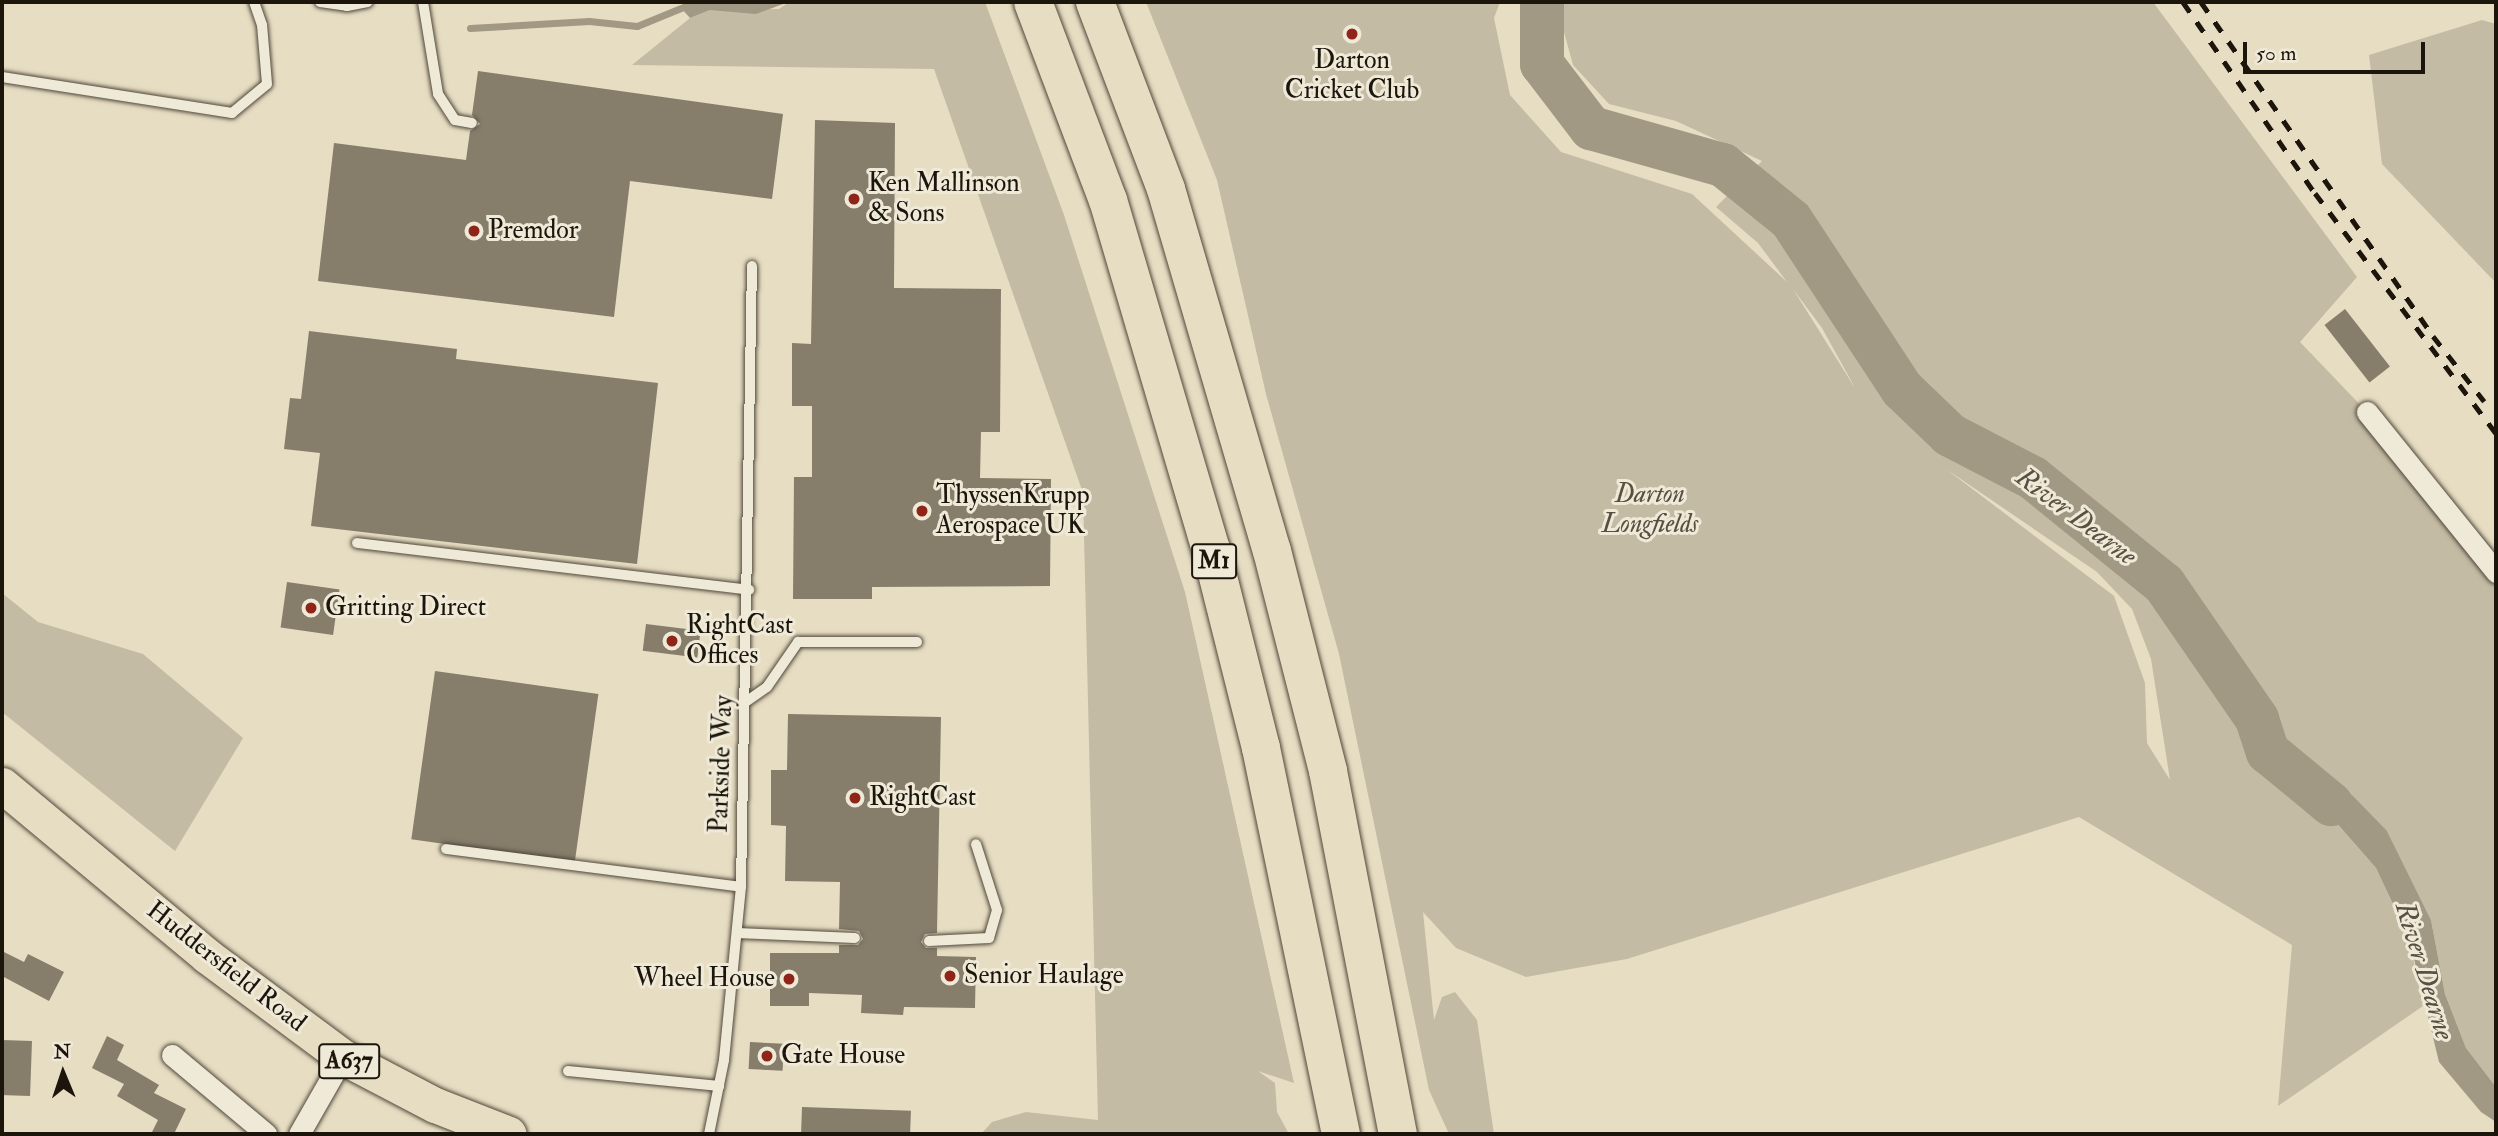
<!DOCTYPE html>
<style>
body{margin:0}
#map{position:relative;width:2498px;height:1136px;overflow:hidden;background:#e7ddc3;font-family:"IM FELL Double Pica",serif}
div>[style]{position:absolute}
.green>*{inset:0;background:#c4bba4}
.water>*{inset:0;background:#a29985}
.stream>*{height:7px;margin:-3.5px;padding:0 3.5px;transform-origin:3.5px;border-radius:3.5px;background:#a29985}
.river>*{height:44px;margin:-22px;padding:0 22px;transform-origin:22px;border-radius:22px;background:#a29985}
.building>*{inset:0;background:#867d6b;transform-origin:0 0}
.roads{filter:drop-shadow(0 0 2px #4f473a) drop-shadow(0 0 2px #4f473a)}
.service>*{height:10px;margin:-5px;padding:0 5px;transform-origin:5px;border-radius:5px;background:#efe9d8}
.minor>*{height:21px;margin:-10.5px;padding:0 10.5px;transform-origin:10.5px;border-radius:10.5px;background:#efe9d8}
.trunk>*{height:35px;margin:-17.5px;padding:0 17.5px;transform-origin:17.5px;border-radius:17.5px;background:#e7ddc3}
.motorway>*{height:38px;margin:-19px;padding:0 19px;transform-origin:19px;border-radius:19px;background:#e7ddc3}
.rail>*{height:5px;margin-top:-2.5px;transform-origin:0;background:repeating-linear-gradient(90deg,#1c150c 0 12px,transparent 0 24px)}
.dots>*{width:19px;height:19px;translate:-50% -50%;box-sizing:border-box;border:4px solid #efe9d8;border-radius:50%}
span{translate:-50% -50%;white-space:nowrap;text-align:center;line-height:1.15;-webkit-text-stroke:6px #efe9d8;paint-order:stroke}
.shield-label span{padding:2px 5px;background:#efe9d8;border:2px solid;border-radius:5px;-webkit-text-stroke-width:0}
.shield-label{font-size:24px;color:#1c150c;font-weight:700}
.poi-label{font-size:26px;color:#1c150c}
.left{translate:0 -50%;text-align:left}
.right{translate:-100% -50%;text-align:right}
.park-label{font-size:26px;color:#574f41;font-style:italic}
.street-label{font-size:26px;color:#1c150c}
.water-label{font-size:28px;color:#585042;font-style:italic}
.frame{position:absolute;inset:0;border:4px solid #1c150c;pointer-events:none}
.north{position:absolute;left:28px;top:1038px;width:70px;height:70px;-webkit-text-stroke:5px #efe9d8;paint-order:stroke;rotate:358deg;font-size:19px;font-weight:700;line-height:28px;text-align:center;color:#1c150c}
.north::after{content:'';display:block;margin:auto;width:24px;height:32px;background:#1c150c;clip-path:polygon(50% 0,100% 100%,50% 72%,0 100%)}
.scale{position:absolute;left:2243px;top:42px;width:182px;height:32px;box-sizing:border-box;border:4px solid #1c150c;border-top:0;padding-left:9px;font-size:21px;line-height:24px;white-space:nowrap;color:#1c150c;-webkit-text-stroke:5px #efe9d8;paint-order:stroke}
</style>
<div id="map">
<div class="green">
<div style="clip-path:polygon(789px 2px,985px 2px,1064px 215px,1185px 592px,1294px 1083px,1258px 1071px,1275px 1083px,1277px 1112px,1289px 1134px,981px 1134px,992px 1122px,1026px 1112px,1098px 1120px,1083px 493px,934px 69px,632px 65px,690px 18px,710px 10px,779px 9px)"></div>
<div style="clip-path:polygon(evenodd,1146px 2px,1500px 2px,1494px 18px,1510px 95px,1561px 152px,1692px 194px,1787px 282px,1758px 243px,1716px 207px,1762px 161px,1676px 121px,1609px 104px,1573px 65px,1564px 32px,1563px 2px,2153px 2px,2357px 277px,2300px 342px,2367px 412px,2496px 572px,2496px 1087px,2466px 1048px,2445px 994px,2431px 920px,2387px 831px,2283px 772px,2314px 797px,2376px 868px,2409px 938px,2423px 1006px,2278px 1106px,2292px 945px,2079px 817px,1627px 959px,1526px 977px,1456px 948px,1423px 912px,1434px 1020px,1442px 997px,1455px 992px,1477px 1020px,1494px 1134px,1449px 1134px,1429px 1090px,1339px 654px,1266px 394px,1217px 180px,1146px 2px,1793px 289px,1822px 328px,1854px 386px,1853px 385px,1793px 289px,1146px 2px,1946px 469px,2097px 572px,2132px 609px,2151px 659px,2170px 780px,2147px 743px,2145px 683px,2114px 596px,1946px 469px)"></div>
<div style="clip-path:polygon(2482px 20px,2496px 24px,2496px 283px,2382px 164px,2369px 55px)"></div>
<div style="clip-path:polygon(2px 593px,38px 622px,143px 654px,243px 738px,175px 851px,2px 712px)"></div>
</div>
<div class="water">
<div style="clip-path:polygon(683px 2px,789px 2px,756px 14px,710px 10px,690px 18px,681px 8px)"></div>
<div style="clip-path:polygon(2290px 756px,2353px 796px,2387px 831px,2431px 920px,2445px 994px,2466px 1048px,2496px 1087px,2496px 1122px,2481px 1112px,2439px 1062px,2409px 938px,2376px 868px,2314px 797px,2283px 772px)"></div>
</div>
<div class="stream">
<div style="left:470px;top:28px;width:119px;rotate:-3.4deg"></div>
<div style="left:589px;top:21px;width:48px;rotate:5.9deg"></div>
<div style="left:637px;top:26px;width:48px;rotate:-22.2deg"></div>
</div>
<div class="river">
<div style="left:1542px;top:2px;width:62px;rotate:90deg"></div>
<div style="left:1542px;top:64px;width:81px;rotate:52.6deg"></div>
<div style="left:1591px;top:128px;width:137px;rotate:15.7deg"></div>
<div style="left:1723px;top:165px;width:87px;rotate:39deg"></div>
<div style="left:1791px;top:220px;width:202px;rotate:56.7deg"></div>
<div style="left:1902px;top:389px;width:66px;rotate:43.8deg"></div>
<div style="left:1950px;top:435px;width:93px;rotate:27.4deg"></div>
<div style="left:2033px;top:478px;width:169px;rotate:39deg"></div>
<div style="left:2164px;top:584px;width:164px;rotate:55.4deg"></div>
<div style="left:2257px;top:719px;width:35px;rotate:72deg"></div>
<div style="left:2268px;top:752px;width:82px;rotate:39.5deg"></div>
</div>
<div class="building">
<div style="clip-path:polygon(478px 71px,783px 114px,772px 199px,630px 181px,614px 317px,318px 281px,334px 143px,466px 160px,470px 131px,480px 124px,472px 115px)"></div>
<div style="clip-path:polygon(815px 120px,895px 123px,894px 288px,1001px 289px,1000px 432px,981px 432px,980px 478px,1051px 479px,1050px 586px,872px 587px,872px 599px,793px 599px,794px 477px,812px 477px,812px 406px,792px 406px,792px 343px,811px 344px)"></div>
<div style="left:2345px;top:309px;width:73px;height:26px;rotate:52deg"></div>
<div style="clip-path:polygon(309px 331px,457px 349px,456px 359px,658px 383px,637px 564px,311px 526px,320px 453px,284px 449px,290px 398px,301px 399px)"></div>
<div style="left:287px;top:582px;width:53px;height:46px;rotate:8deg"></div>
<div style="left:646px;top:624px;width:55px;height:27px;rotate:7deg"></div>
<div style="left:435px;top:671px;width:165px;height:170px;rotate:8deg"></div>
<div style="clip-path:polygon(788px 714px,941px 717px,937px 933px,925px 934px,921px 942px,926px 948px,937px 948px,937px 956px,976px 957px,975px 1008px,904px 1007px,903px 1015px,861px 1013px,862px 995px,809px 993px,809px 1006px,770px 1006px,770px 953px,839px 953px,839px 945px,858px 945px,863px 939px,859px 931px,839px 929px,840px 882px,785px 881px,786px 826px,771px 825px,771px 770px,787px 770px)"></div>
<div style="clip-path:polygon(2px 951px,24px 962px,28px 954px,64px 972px,49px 1001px,2px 976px)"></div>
<div style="clip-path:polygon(107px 1036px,124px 1045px,117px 1060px,159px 1085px,154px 1093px,186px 1109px,174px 1134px,151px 1134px,158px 1120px,117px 1096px,124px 1084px,92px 1068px)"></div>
<div style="left:2px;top:1040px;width:30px;height:55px;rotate:2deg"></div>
<div style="left:750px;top:1042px;width:34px;height:27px;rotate:3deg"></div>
<div style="left:802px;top:1107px;width:109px;height:27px;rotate:2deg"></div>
</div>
<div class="roads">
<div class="service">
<div style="left:320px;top:2px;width:27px;rotate:8deg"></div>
<div style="left:347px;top:6px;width:21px;rotate:-11deg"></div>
<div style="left:423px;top:2px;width:93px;rotate:80.7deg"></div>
<div style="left:438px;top:94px;width:31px;rotate:57deg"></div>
<div style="left:455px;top:120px;width:17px;rotate:10deg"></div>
<div style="left:2px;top:77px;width:233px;rotate:8.9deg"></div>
<div style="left:232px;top:113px;width:45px;rotate:-39.6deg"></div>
<div style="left:267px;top:84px;width:59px;rotate:-94.8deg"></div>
<div style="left:262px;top:25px;width:24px;rotate:-109deg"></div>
<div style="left:357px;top:543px;width:395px;rotate:6.8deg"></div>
<div style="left:747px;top:701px;width:24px;rotate:-35deg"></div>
<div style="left:767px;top:687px;width:55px;rotate:-55.4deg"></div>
<div style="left:798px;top:642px;width:119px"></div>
<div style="left:446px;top:849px;width:297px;rotate:7.3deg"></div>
<div style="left:737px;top:933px;width:118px;rotate:2.4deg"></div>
<div style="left:929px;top:941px;width:60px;rotate:-2.9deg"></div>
<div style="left:989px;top:938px;width:29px;rotate:-74deg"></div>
<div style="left:997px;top:910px;width:69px;rotate:-107.7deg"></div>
<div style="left:568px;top:1071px;width:152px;rotate:5.7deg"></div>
<div style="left:709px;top:1134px;width:76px;rotate:-78.5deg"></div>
<div style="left:724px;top:1060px;width:174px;rotate:-84.4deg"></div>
<div style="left:741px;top:887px;width:621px;rotate:-88.99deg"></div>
</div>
<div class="minor">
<div style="left:2367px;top:412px;width:206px;rotate:51.1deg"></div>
<div style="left:172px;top:1055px;width:123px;rotate:40deg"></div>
<div style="left:299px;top:1134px;width:89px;rotate:-60.3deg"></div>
</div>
<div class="trunk">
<div style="left:2px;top:785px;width:267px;rotate:39.8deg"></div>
<div style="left:207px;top:956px;width:169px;rotate:36.6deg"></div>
<div style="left:343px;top:1057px;width:104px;rotate:27.6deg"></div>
<div style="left:435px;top:1105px;width:79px;rotate:21.4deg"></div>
</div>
<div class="motorway">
<div style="left:1033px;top:2px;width:212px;rotate:69.3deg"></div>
<div style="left:1108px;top:200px;width:364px;rotate:73.6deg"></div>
<div style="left:1211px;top:549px;width:205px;rotate:75.9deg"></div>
<div style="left:1261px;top:748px;width:394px;rotate:78.3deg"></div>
<div style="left:1095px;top:2px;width:200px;rotate:69.2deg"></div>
<div style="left:1166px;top:189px;width:377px;rotate:73.7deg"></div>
<div style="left:1272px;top:551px;width:227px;rotate:75.7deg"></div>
<div style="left:1328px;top:771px;width:370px;rotate:79.1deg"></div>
</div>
</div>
<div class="rail">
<div style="left:2183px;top:2px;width:232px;rotate:55.4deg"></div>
<div style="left:2315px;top:193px;width:301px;rotate:53deg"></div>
<div style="left:2201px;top:2px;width:407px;rotate:55.2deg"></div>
<div style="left:2433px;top:336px;width:83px;rotate:51.9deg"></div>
</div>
<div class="dots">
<div style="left:1352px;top:34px;background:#8f2418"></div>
<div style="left:854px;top:199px;background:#8f2418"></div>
<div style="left:474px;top:231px;background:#8f2418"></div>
<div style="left:922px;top:511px;background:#8f2418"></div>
<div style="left:311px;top:608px;background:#8f2418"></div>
<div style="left:672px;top:641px;background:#8f2418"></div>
<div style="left:855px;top:798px;background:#8f2418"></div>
<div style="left:950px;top:976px;background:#8f2418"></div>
<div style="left:789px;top:979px;background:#8f2418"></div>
<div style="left:767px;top:1056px;background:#8f2418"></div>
</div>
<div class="shield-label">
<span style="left:1214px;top:561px">M1</span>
<span style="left:349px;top:1061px">A637</span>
</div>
<div class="poi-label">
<span style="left:1352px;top:76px">Darton<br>Cricket Club</span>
<span class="left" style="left:868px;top:199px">Ken Mallinson<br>&amp; Sons</span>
<span class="left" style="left:488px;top:231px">Premdor</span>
<span class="left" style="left:936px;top:511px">ThyssenKrupp<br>Aerospace UK</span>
<span class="left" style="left:325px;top:608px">Gritting Direct</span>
<span class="left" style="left:686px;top:641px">RightCast<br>Offices</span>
<span class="left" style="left:869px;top:798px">RightCast</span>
<span class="left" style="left:964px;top:976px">Senior Haulage</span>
<span class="right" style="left:775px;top:979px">Wheel House</span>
<span class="left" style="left:781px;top:1056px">Gate House</span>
</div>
<div class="park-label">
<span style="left:1650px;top:510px">Darton<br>Longfields</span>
</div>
<div class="street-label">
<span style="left:722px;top:764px;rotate:-88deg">Parkside Way</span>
<span style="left:226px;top:967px;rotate:38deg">Huddersfield Road</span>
</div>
<div class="water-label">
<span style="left:2076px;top:517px;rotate:37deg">River Dearne</span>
<span style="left:2424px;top:971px;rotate:73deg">River Dearne</span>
</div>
<div class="frame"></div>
<div class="north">N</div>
<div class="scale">50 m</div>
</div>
